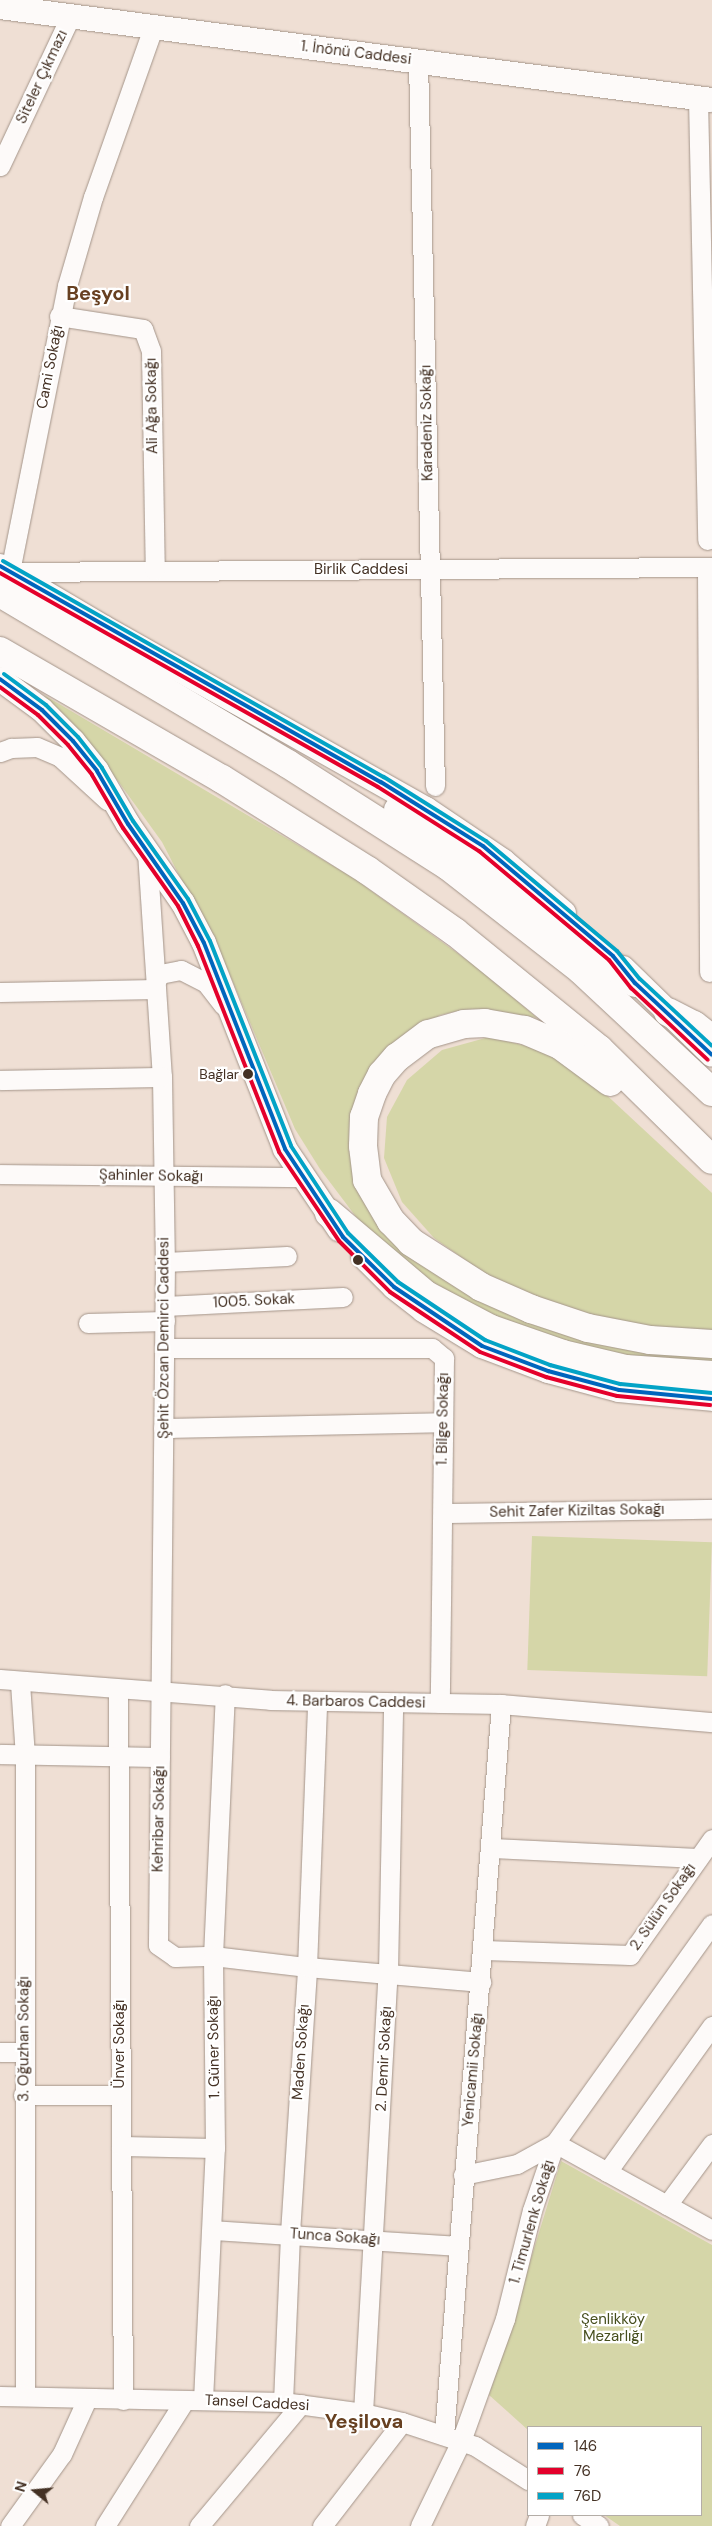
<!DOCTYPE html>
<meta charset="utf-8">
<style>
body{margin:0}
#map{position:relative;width:712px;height:2526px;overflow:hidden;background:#efdfd4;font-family:"DM Sans",sans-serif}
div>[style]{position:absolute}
.green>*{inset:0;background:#d5d6a8;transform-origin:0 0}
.roads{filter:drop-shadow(0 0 1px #a4958a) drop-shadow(0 0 1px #a4958a)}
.minor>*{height:19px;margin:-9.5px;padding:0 9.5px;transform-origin:9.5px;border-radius:9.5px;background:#fdfaf9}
.major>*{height:24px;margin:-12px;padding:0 12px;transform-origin:12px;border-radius:12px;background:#fdfaf9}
.highway>*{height:28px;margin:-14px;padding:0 14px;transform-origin:14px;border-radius:14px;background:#fdfaf9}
.bus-1>*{height:4px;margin:-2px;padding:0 2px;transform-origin:2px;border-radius:2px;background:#0065bd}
.bus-2>*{height:4px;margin:-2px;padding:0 2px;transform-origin:2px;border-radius:2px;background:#e4002b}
.bus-3>*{height:4px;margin:-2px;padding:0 2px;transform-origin:2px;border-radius:2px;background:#03a3c6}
.dots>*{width:14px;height:14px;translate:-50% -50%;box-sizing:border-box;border:2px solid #fff;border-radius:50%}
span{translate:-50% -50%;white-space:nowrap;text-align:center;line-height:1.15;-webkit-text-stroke:4.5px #fff;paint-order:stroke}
.bus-label{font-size:14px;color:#443124}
.right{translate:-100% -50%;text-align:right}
.street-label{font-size:15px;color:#443124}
.park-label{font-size:15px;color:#464e1d}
.district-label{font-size:20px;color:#674021;font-weight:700}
.legend{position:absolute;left:527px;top:2426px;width:175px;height:90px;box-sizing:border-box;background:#fff;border:1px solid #b4ada7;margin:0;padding:6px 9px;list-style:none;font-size:15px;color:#443124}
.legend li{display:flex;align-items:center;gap:10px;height:25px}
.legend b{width:25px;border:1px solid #b4ada7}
.north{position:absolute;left:10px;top:2466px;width:50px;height:50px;-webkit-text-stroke:4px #fff;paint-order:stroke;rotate:287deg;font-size:14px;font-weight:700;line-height:20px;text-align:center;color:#443124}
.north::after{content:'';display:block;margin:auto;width:18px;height:22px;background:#443124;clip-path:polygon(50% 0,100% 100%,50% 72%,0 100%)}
</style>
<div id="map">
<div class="green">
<div style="clip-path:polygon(44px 695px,352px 877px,485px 973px,537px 1018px,497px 1011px,463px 1010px,440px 1015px,385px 1055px,356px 1183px,365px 1203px,379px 1223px,420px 1263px,712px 1352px,712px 1364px,673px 1364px,543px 1340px,444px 1293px,369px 1234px,320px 1169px,295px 1129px,227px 968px,162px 842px,118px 781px)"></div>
<div style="clip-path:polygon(489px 1037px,539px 1049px,585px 1075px,712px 1193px,712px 1332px,637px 1327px,550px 1306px,488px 1276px,434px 1238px,402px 1202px,384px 1158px,387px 1117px,407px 1080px,442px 1050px)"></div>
<div style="left:532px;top:1536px;width:180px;height:134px;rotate:2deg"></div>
<div style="clip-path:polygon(561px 2161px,712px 2245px,712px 2526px,620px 2526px,604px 2515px,701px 2515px,701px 2427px,528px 2430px,489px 2395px)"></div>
</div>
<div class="roads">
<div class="minor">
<div style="left:154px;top:25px;width:182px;rotate:109.5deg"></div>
<div style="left:93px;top:197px;width:93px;rotate:106.3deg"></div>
<div style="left:67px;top:286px;width:292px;rotate:101.3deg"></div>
<div style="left:10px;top:572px;width:702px;rotate:-0.41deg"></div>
<div style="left:418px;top:61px;width:725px;rotate:88.66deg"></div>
<div style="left:698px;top:98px;width:442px;rotate:88.8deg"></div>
<div style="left:0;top:166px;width:167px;rotate:-64.8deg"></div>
<div style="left:59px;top:316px;width:85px;rotate:8.8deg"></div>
<div style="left:143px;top:329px;width:23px;rotate:70deg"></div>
<div style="left:151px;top:351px;width:219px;rotate:89deg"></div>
<div style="left:707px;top:567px;width:405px;rotate:89.7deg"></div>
<div style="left:0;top:752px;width:12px;rotate:-20deg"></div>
<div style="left:11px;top:748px;width:26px;rotate:-2deg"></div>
<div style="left:37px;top:747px;width:25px;rotate:23deg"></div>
<div style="left:60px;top:757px;width:64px;rotate:42.5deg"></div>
<div style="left:147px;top:852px;width:225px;rotate:86.2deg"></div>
<div style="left:162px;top:1077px;width:185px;rotate:89.1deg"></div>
<div style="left:165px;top:1262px;width:683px;rotate:90.59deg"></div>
<div style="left:158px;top:1945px;width:21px;rotate:35deg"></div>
<div style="left:175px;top:1957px;width:38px;rotate:-2deg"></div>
<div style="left:213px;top:1956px;width:95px;rotate:6.7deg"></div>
<div style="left:307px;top:1967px;width:175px;rotate:4.9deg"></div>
<div style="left:155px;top:983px;width:10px;rotate:-61deg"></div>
<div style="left:160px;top:974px;width:21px;rotate:-11deg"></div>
<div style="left:181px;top:970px;width:28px;rotate:27deg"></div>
<div style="left:206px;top:983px;width:28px;rotate:52deg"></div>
<div style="left:0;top:992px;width:156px;rotate:-1.1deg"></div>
<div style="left:0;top:1080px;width:162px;rotate:-1.1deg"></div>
<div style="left:0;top:1174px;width:302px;rotate:0.6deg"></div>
<div style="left:165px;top:1262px;width:122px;rotate:-2.8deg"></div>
<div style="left:165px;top:1306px;width:178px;rotate:-2.9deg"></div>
<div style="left:88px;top:1323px;width:77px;rotate:-1.5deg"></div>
<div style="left:165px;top:1348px;width:267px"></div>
<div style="left:432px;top:1348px;width:16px;rotate:40deg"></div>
<div style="left:444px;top:1358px;width:345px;rotate:90.7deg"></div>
<div style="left:163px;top:1428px;width:280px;rotate:-1.2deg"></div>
<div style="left:443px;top:1513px;width:269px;rotate:-0.9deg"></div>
<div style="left:0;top:1679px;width:271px;rotate:4.4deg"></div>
<div style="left:270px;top:1700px;width:231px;rotate:1deg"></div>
<div style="left:501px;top:1704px;width:212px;rotate:4.9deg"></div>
<div style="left:20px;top:1683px;width:74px;rotate:86.1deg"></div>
<div style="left:25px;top:1757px;width:639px;rotate:90deg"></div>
<div style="left:118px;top:1689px;width:711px;rotate:89.6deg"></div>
<div style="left:0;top:1754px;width:160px;rotate:1.1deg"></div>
<div style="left:492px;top:1848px;width:206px;rotate:2.8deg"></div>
<div style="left:484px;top:1950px;width:146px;rotate:2deg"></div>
<div style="left:630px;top:1955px;width:142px;rotate:-54.7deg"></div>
<div style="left:0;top:2052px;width:23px"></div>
<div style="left:23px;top:2095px;width:98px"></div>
<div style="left:121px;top:2146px;width:94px;rotate:1.2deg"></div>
<div style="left:607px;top:2172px;width:180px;rotate:-54.3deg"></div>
<div style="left:463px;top:2175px;width:55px;rotate:-11.5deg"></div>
<div style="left:517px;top:2164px;width:43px;rotate:-28.9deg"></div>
<div style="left:555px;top:2143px;width:179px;rotate:29deg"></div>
<div style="left:667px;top:2205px;width:76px;rotate:-53.6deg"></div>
<div style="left:212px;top:2230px;width:246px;rotate:3.7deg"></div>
<div style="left:0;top:2396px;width:283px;rotate:1.2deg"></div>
<div style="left:283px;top:2402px;width:81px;rotate:7.8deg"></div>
<div style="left:363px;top:2413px;width:40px;rotate:13deg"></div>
<div style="left:402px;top:2422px;width:77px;rotate:18.2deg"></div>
<div style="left:475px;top:2446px;width:63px;rotate:32.7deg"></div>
<div style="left:203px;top:2400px;width:252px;rotate:-87.3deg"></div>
<div style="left:215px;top:2148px;width:192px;rotate:-90.6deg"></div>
<div style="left:213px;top:1956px;width:262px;rotate:-87.4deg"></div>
<div style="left:283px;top:2402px;width:169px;rotate:-87.6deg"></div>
<div style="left:290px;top:2233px;width:267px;rotate:-86.3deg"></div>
<div style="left:307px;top:1967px;width:265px;rotate:-87.8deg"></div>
<div style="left:363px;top:2413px;width:442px;rotate:-86.8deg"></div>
<div style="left:388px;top:1972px;width:268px;rotate:-88.9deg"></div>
<div style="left:444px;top:2435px;width:733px;rotate:-85.54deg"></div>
<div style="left:582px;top:2515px;width:20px;rotate:33deg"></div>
<div style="left:10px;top:2526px;width:89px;rotate:-54.2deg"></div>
<div style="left:62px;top:2454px;width:60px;rotate:-65.6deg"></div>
<div style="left:105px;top:2526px;width:149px;rotate:-57.6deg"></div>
<div style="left:199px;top:2526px;width:159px;rotate:-50.1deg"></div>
<div style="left:322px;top:2526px;width:131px;rotate:-52.4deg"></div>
<div style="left:420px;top:2526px;width:94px;rotate:-64.2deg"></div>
<div style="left:461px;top:2441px;width:130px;rotate:-70.2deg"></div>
<div style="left:505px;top:2319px;width:112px;rotate:-76.1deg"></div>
<div style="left:532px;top:2210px;width:71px;rotate:-71.1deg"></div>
<div style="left:555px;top:2143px;width:269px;rotate:-54.4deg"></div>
<div style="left:535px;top:2526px;width:12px;rotate:-70deg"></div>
</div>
<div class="major">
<div style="left:0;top:7px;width:718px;rotate:7.44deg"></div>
<div style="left:0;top:566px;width:120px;rotate:30.6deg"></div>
<div style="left:103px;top:627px;width:371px;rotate:29.4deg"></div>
<div style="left:426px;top:809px;width:93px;rotate:34deg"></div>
<div style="left:503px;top:861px;width:80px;rotate:40.4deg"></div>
<div style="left:0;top:679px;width:52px;rotate:36.4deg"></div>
<div style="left:42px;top:710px;width:44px;rotate:45deg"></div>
<div style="left:73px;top:741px;width:38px;rotate:51deg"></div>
<div style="left:97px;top:771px;width:61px;rotate:59.7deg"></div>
<div style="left:128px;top:824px;width:96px;rotate:55.2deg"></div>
<div style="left:183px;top:903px;width:45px;rotate:62.3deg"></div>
<div style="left:204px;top:943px;width:221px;rotate:68.5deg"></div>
<div style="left:285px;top:1149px;width:97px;rotate:56deg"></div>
<div style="left:623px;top:968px;width:124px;rotate:44.3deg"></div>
<div style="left:363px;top:1256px;width:44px;rotate:45deg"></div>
<div style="left:394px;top:1287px;width:37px;rotate:38deg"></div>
<div style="left:423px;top:1310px;width:69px;rotate:31.4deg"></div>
<div style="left:482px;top:1346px;width:71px;rotate:20.7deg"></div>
<div style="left:548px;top:1371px;width:73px;rotate:15deg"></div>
<div style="left:619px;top:1390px;width:93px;rotate:5.5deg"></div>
</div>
<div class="highway">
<div style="left:0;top:593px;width:335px;rotate:30.7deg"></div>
<div style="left:288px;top:764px;width:190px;rotate:32.5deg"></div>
<div style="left:448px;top:866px;width:169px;rotate:38deg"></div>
<div style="left:581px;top:970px;width:179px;rotate:43deg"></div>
<div style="left:0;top:651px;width:256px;rotate:30deg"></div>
<div style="left:222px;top:779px;width:171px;rotate:32.1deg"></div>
<div style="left:367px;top:870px;width:108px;rotate:35.2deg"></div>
<div style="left:455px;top:932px;width:186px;rotate:39.1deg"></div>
<div style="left:599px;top:1049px;width:158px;rotate:44.5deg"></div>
<div style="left:398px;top:810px;width:138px;rotate:34deg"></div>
<div style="left:512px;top:887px;width:156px;rotate:38deg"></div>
<div style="left:668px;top:1012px;width:29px;rotate:27deg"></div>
<div style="left:694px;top:1025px;width:23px;rotate:38deg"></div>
<div style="left:610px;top:1082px;width:62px;rotate:-143.5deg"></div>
<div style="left:560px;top:1045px;width:39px;rotate:-157deg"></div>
<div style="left:524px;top:1030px;width:40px;rotate:-170deg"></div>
<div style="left:485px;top:1023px;width:21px;rotate:177deg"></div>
<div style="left:464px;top:1024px;width:37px;rotate:164deg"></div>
<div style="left:428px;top:1034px;width:39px;rotate:143deg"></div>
<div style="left:397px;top:1057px;width:23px;rotate:131deg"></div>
<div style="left:382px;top:1074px;width:22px;rotate:117deg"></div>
<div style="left:372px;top:1094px;width:24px;rotate:109deg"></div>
<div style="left:364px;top:1117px;width:29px;rotate:92deg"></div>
<div style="left:363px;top:1146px;width:34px;rotate:83deg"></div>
<div style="left:367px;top:1180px;width:48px;rotate:59.7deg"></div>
<div style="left:391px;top:1221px;width:29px;rotate:46deg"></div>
<div style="left:411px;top:1242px;width:83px;rotate:32.7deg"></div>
<div style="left:481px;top:1287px;width:55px;rotate:23.7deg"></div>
<div style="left:531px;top:1309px;width:60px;rotate:18.4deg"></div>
<div style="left:588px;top:1328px;width:63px;rotate:11deg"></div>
<div style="left:650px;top:1340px;width:62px;rotate:3.7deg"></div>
<div style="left:329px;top:1213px;width:127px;rotate:40.2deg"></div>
<div style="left:426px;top:1295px;width:73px;rotate:27.6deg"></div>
<div style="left:491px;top:1329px;width:76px;rotate:19.1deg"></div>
<div style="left:563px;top:1354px;width:65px;rotate:13.4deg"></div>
<div style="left:626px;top:1369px;width:86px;rotate:4deg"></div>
</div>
</div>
<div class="bus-1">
<div style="left:0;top:566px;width:438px;rotate:29.6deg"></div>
<div style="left:381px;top:782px;width:120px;rotate:32.1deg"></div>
<div style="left:483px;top:846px;width:170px;rotate:40.2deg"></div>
<div style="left:613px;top:956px;width:35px;rotate:51deg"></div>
<div style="left:635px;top:983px;width:105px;rotate:43.1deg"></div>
<div style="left:0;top:679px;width:52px;rotate:36.4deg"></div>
<div style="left:42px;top:710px;width:44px;rotate:45deg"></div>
<div style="left:73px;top:741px;width:38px;rotate:51deg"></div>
<div style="left:97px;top:771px;width:61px;rotate:59.7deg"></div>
<div style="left:128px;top:824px;width:96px;rotate:55.2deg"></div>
<div style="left:183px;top:903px;width:45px;rotate:62.3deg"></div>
<div style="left:204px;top:943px;width:221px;rotate:68.5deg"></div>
<div style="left:285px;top:1149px;width:105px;rotate:56.6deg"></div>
<div style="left:343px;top:1237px;width:71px;rotate:44.4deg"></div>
<div style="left:394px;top:1287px;width:106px;rotate:33.8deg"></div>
<div style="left:482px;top:1346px;width:71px;rotate:20.7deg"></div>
<div style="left:548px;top:1371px;width:73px;rotate:15deg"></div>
<div style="left:619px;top:1390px;width:93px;rotate:5.5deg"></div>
</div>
<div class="bus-2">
<div style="left:0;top:573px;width:434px;rotate:29.5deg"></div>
<div style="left:378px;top:787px;width:120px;rotate:32.4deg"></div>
<div style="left:479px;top:851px;width:170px;rotate:40deg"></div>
<div style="left:609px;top:960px;width:36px;rotate:52deg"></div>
<div style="left:631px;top:988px;width:105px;rotate:43.1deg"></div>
<div style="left:0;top:687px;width:47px;rotate:36.4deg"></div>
<div style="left:38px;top:715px;width:42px;rotate:45deg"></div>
<div style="left:68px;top:745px;width:38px;rotate:51deg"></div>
<div style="left:92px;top:775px;width:61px;rotate:59.7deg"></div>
<div style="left:123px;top:828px;width:95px;rotate:54.8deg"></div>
<div style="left:178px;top:906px;width:45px;rotate:63.4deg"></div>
<div style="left:198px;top:946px;width:221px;rotate:68.5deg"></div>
<div style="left:279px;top:1152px;width:107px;rotate:56deg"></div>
<div style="left:339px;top:1241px;width:72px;rotate:45deg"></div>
<div style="left:390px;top:1292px;width:108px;rotate:33.7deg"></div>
<div style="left:480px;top:1352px;width:71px;rotate:20.7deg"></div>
<div style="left:546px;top:1377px;width:73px;rotate:15deg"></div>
<div style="left:617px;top:1396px;width:94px;rotate:5.5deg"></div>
</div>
<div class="bus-3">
<div style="left:3px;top:561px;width:438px;rotate:29.6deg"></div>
<div style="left:384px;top:777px;width:120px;rotate:32.1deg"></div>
<div style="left:486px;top:841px;width:171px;rotate:40deg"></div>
<div style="left:617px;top:951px;width:36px;rotate:51deg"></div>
<div style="left:640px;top:979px;width:98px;rotate:42.9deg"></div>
<div style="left:4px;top:674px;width:52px;rotate:36.4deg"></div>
<div style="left:46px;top:705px;width:45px;rotate:45deg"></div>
<div style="left:78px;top:737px;width:39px;rotate:52deg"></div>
<div style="left:102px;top:768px;width:61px;rotate:59.7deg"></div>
<div style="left:133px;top:821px;width:95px;rotate:54.8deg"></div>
<div style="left:188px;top:899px;width:47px;rotate:62.4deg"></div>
<div style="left:210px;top:941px;width:220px;rotate:68.4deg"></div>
<div style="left:291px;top:1146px;width:104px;rotate:56.8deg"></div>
<div style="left:348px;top:1233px;width:70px;rotate:44.4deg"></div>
<div style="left:398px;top:1282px;width:105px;rotate:33.7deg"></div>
<div style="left:485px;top:1340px;width:70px;rotate:21deg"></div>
<div style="left:550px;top:1365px;width:73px;rotate:15.2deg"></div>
<div style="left:620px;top:1384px;width:92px;rotate:5.6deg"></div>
</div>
<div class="dots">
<div style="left:248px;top:1074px;background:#443124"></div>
<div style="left:358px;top:1260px;background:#443124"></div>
</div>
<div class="bus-label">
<span class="right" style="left:239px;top:1074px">Bağlar</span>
</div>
<div class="street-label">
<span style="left:356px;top:53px;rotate:7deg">1. İnönü Caddesi</span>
<span style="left:42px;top:77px;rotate:-65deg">Siteler Çıkmazı</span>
<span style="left:50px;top:367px;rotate:-79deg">Cami Sokağı</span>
<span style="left:152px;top:406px;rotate:-91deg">Ali Ağa Sokağı</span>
<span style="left:427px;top:423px;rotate:-91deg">Karadeniz Sokağı</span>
<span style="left:361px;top:570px">Birlik Caddesi</span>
<span style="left:151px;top:1176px;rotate:1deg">Şahinler Sokağı</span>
<span style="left:254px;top:1301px;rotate:-3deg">1005. Sokak</span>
<span style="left:164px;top:1338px;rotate:-90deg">Şehit Özcan Demirci Caddesi</span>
<span style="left:443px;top:1419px;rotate:-89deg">1. Bilge Sokağı</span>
<span style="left:577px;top:1511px;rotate:-1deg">Sehit Zafer Kiziltas Sokağı</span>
<span style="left:356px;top:1702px;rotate:1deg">4. Barbaros Caddesi</span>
<span style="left:159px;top:1819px;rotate:-89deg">Kehribar Sokağı</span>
<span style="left:663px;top:1907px;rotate:-55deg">2. Sülün Sokağı</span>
<span style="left:24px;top:2039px;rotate:-90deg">3. Oğuzhan Sokağı</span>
<span style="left:120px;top:2044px;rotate:-90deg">Ünver Sokağı</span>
<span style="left:214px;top:2047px;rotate:-91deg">1. Güner Sokağı</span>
<span style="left:301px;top:2052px;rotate:-86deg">Maden Sokağı</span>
<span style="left:384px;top:2059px;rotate:-87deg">2. Demir Sokağı</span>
<span style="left:473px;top:2070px;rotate:-85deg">Yenicamii Sokağı</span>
<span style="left:532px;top:2222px;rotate:-74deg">1. Timurlenk Sokağı</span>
<span style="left:335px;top:2237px;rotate:4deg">Tunca Sokağı</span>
<span style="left:257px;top:2403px;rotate:3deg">Tansel Caddesi</span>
</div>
<div class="park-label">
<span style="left:613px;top:2328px">Şenlikköy<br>Mezarlığı</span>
</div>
<div class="district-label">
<span style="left:98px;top:293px">Beşyol</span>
<span style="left:364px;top:2421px">Yeşilova</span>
</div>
<ul class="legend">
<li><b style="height:6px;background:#0065bd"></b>146</li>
<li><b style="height:6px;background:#e4002b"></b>76</li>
<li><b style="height:6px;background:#03a3c6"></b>76D</li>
</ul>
<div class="north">N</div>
</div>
